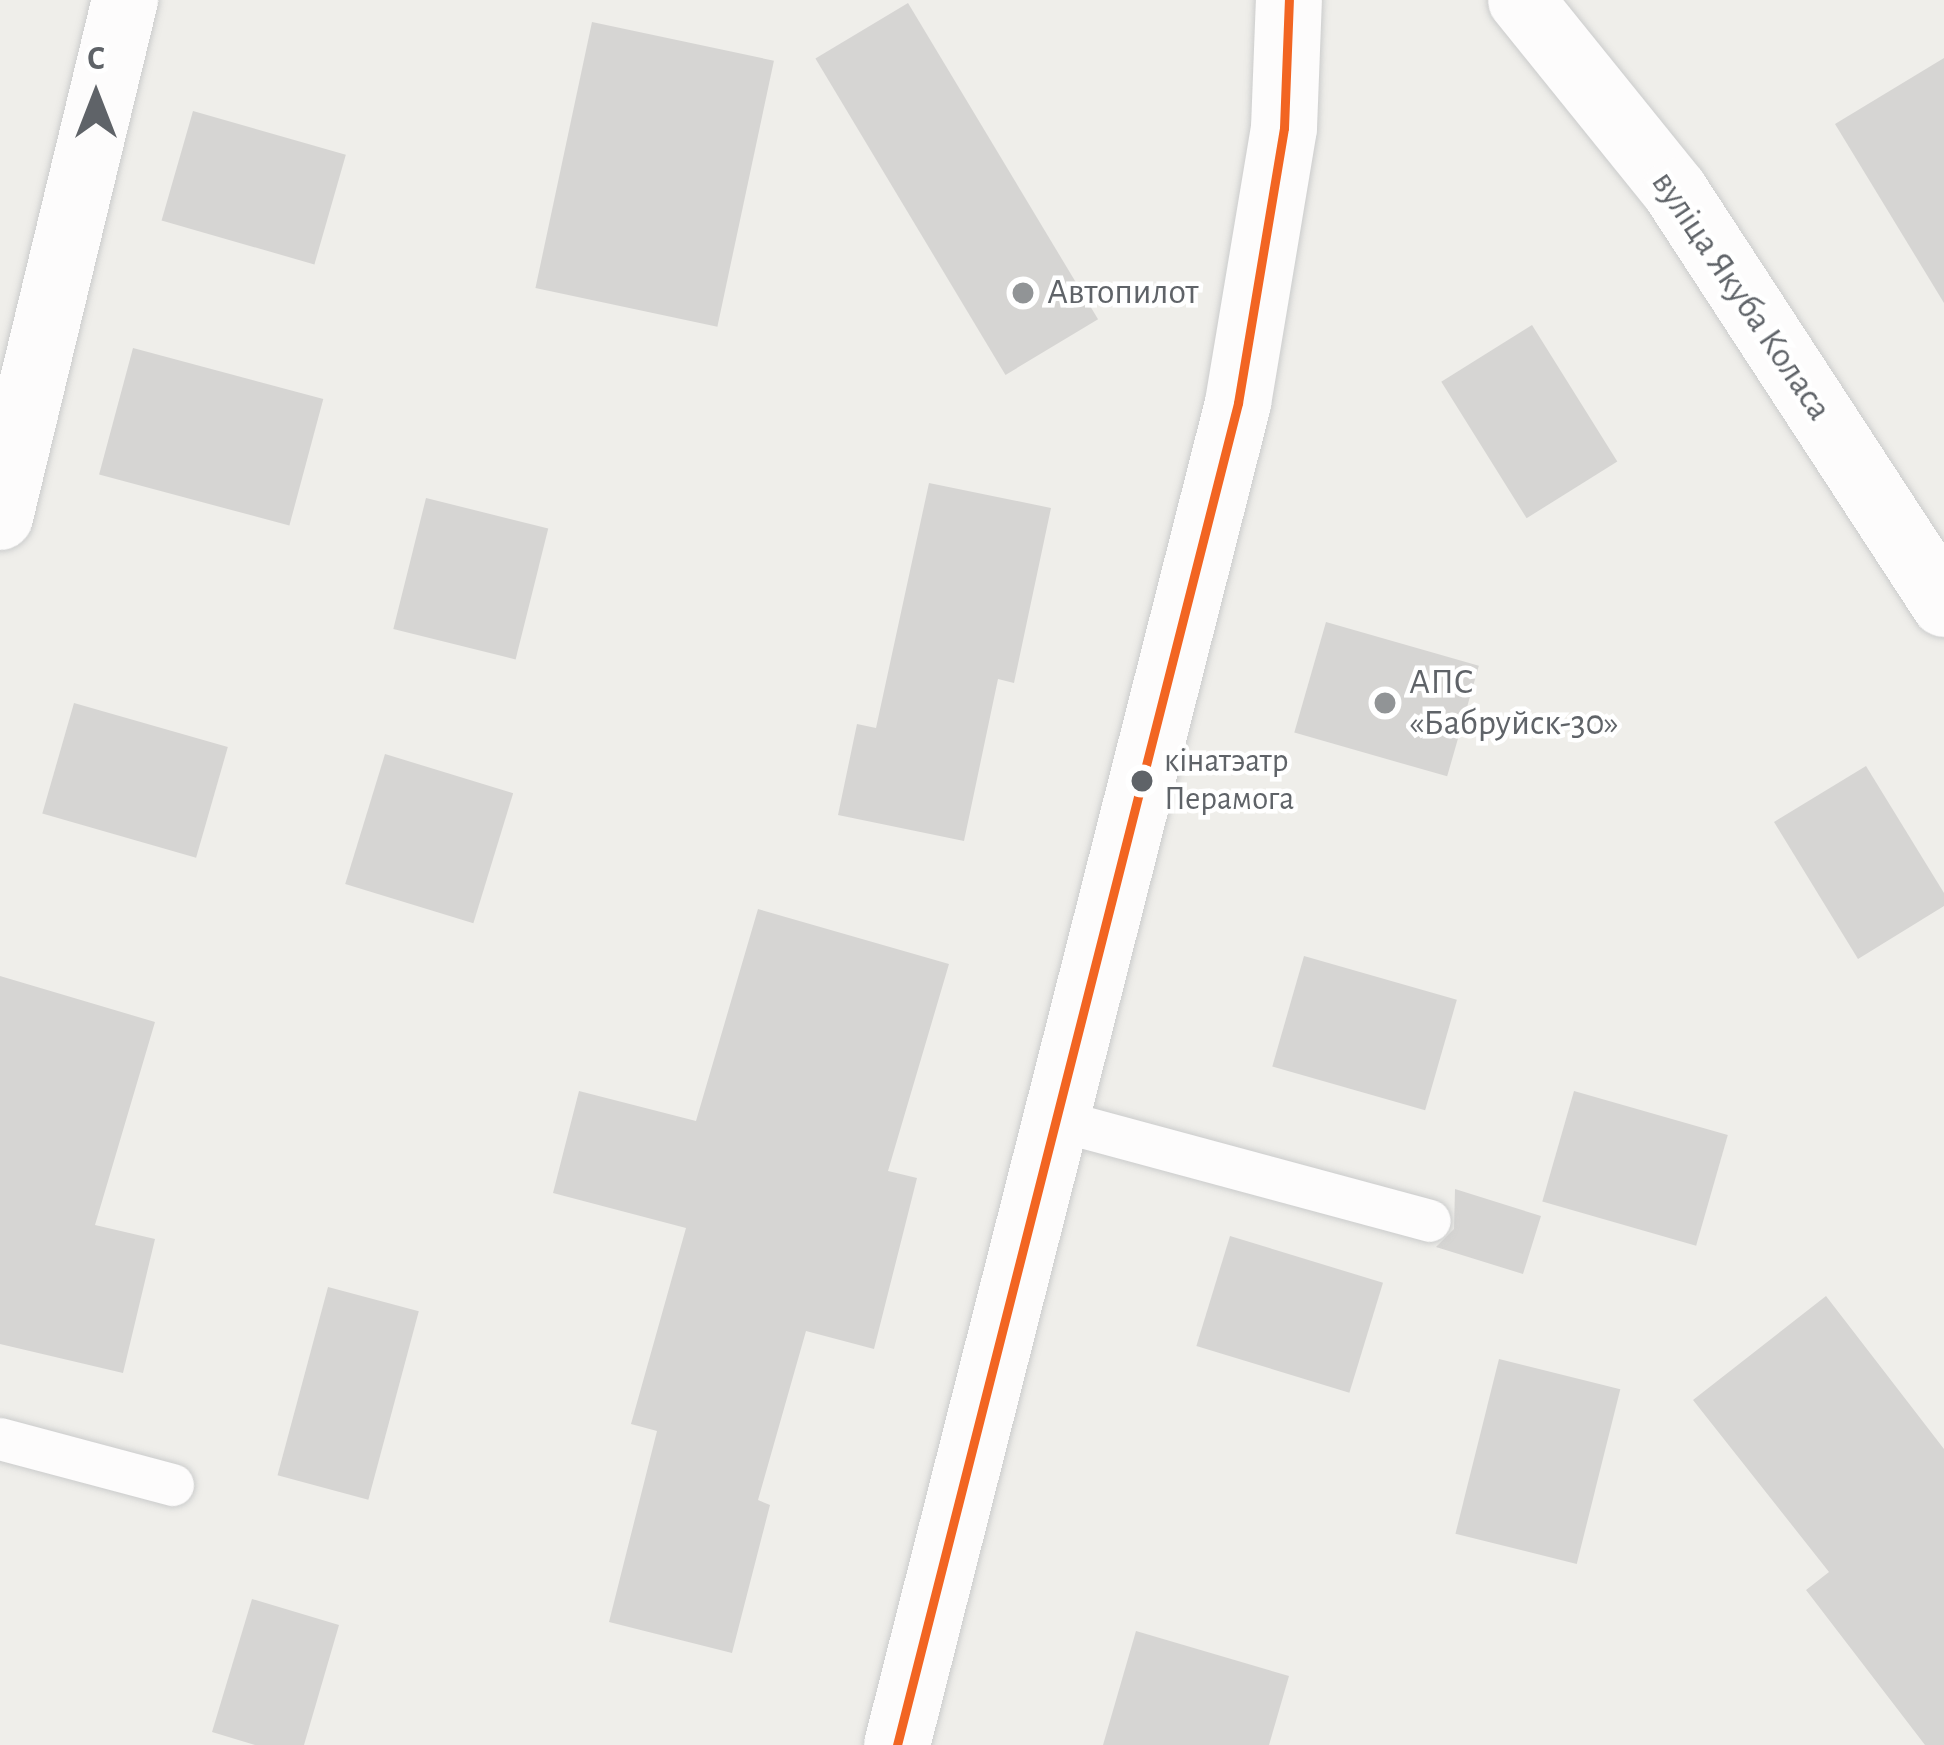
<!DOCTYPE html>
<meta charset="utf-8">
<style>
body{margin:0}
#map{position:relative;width:1944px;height:1745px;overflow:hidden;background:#efeeea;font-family:"Alegreya Sans",sans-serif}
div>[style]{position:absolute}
.building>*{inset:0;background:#d6d5d3;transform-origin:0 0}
.roads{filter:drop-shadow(0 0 3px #cbcccc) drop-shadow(0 0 3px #cbcccc)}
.lane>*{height:42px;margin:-21px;padding:0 21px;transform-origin:21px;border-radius:21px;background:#fdfcfc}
.street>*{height:66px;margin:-33px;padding:0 33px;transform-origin:33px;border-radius:33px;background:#fdfcfc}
.secondary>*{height:66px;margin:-33px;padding:0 33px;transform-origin:33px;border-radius:33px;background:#fdfcfc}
.bus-1>*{height:9px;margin:-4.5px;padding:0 4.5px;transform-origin:4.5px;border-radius:4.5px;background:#f26522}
.dots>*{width:33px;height:33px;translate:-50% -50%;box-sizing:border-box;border:6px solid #fff;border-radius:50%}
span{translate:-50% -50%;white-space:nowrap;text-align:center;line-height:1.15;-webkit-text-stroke:9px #fff;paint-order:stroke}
.bus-label{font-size:33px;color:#5f6368}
.left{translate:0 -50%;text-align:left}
.poi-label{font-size:36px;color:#5f6368}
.street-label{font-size:36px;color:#5f6368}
.north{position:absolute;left:36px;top:36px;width:120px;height:120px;-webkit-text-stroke:9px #fff;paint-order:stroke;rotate:0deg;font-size:33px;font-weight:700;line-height:48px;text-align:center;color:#5f6368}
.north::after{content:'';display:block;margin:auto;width:42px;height:54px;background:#5f6368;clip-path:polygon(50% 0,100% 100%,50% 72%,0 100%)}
</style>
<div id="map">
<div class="building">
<div style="left:908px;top:3px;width:369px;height:108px;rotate:59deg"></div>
<div style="left:592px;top:22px;width:186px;height:272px;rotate:12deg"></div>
<div style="clip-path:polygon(1944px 58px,1944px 303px,1835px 124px)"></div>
<div style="left:193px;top:111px;width:159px;height:114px;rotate:16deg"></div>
<div style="left:1532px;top:325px;width:161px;height:107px;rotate:58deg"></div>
<div style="left:133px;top:348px;width:197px;height:131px;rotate:15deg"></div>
<div style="clip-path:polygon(929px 483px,1051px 508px,1014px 683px,998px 679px,964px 841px,838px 815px,857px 724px,876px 728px)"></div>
<div style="left:426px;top:498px;width:126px;height:135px;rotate:14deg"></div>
<div style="left:1326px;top:622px;width:159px;height:115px;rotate:16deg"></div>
<div style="left:74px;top:703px;width:160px;height:115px;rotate:16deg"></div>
<div style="left:385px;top:754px;width:134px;height:136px;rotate:17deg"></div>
<div style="clip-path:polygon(1866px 766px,1944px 893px,1944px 906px,1858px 959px,1774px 822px)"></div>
<div style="clip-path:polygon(758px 909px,949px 964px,888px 1171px,917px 1178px,874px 1349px,806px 1331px,758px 1500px,770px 1505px,732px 1653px,609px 1622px,657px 1431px,631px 1424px,686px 1228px,553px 1193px,579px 1091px,696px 1121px)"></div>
<div style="left:1304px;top:956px;width:159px;height:115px;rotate:16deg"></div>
<div style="clip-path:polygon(0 976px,155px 1022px,95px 1225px,155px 1239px,123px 1373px,0 1344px)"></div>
<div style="left:1574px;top:1091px;width:160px;height:115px;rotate:16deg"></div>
<div style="clip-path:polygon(1455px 1189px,1541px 1216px,1523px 1274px,1436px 1247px,1454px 1229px)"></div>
<div style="left:1230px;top:1236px;width:160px;height:115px;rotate:17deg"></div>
<div style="left:328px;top:1287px;width:94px;height:195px;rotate:15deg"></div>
<div style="clip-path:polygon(1826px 1296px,1944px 1449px,1944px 1745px,1925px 1745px,1806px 1590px,1829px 1572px,1693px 1400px)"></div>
<div style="left:1499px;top:1359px;width:125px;height:180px;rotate:14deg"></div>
<div style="clip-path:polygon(252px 1599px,339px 1625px,304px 1745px,255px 1745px,212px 1732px)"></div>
<div style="clip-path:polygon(1136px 1631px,1289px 1676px,1269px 1745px,1103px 1745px)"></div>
</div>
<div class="roads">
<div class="lane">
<div style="left:1056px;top:1120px;width:387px;rotate:15.1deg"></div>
<div style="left:0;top:1439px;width:179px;rotate:14.9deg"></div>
</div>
<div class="street">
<div style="left:1521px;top:0;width:245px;rotate:51.1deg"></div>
<div style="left:1675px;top:191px;width:493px;rotate:56.9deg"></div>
<div style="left:0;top:517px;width:532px;rotate:-76.41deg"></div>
</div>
<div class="secondary">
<div style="left:897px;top:1745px;width:1385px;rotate:-75.74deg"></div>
<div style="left:1238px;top:403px;width:279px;rotate:-80.5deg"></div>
<div style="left:1284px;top:128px;width:128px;rotate:-87.8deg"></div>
</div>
</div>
<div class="bus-1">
<div style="left:897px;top:1745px;width:1385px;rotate:-75.74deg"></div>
<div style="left:1238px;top:403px;width:279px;rotate:-80.5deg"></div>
<div style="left:1284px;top:128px;width:128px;rotate:-87.8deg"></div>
</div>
<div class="dots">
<div style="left:1023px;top:293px;background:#919496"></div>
<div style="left:1385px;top:703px;background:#919496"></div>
<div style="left:1142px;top:781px;background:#5f6368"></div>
</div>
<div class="bus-label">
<span class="left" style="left:1164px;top:781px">кінатэатр<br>Перамога</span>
</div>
<div class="poi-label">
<span class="left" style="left:1047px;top:293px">Автопилот</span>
<span class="left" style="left:1409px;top:703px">АПС<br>«Бабруйск-30»</span>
</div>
<div class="street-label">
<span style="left:1741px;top:296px;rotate:56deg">вуліца Якуба Коласа</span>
</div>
<div class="north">С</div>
</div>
